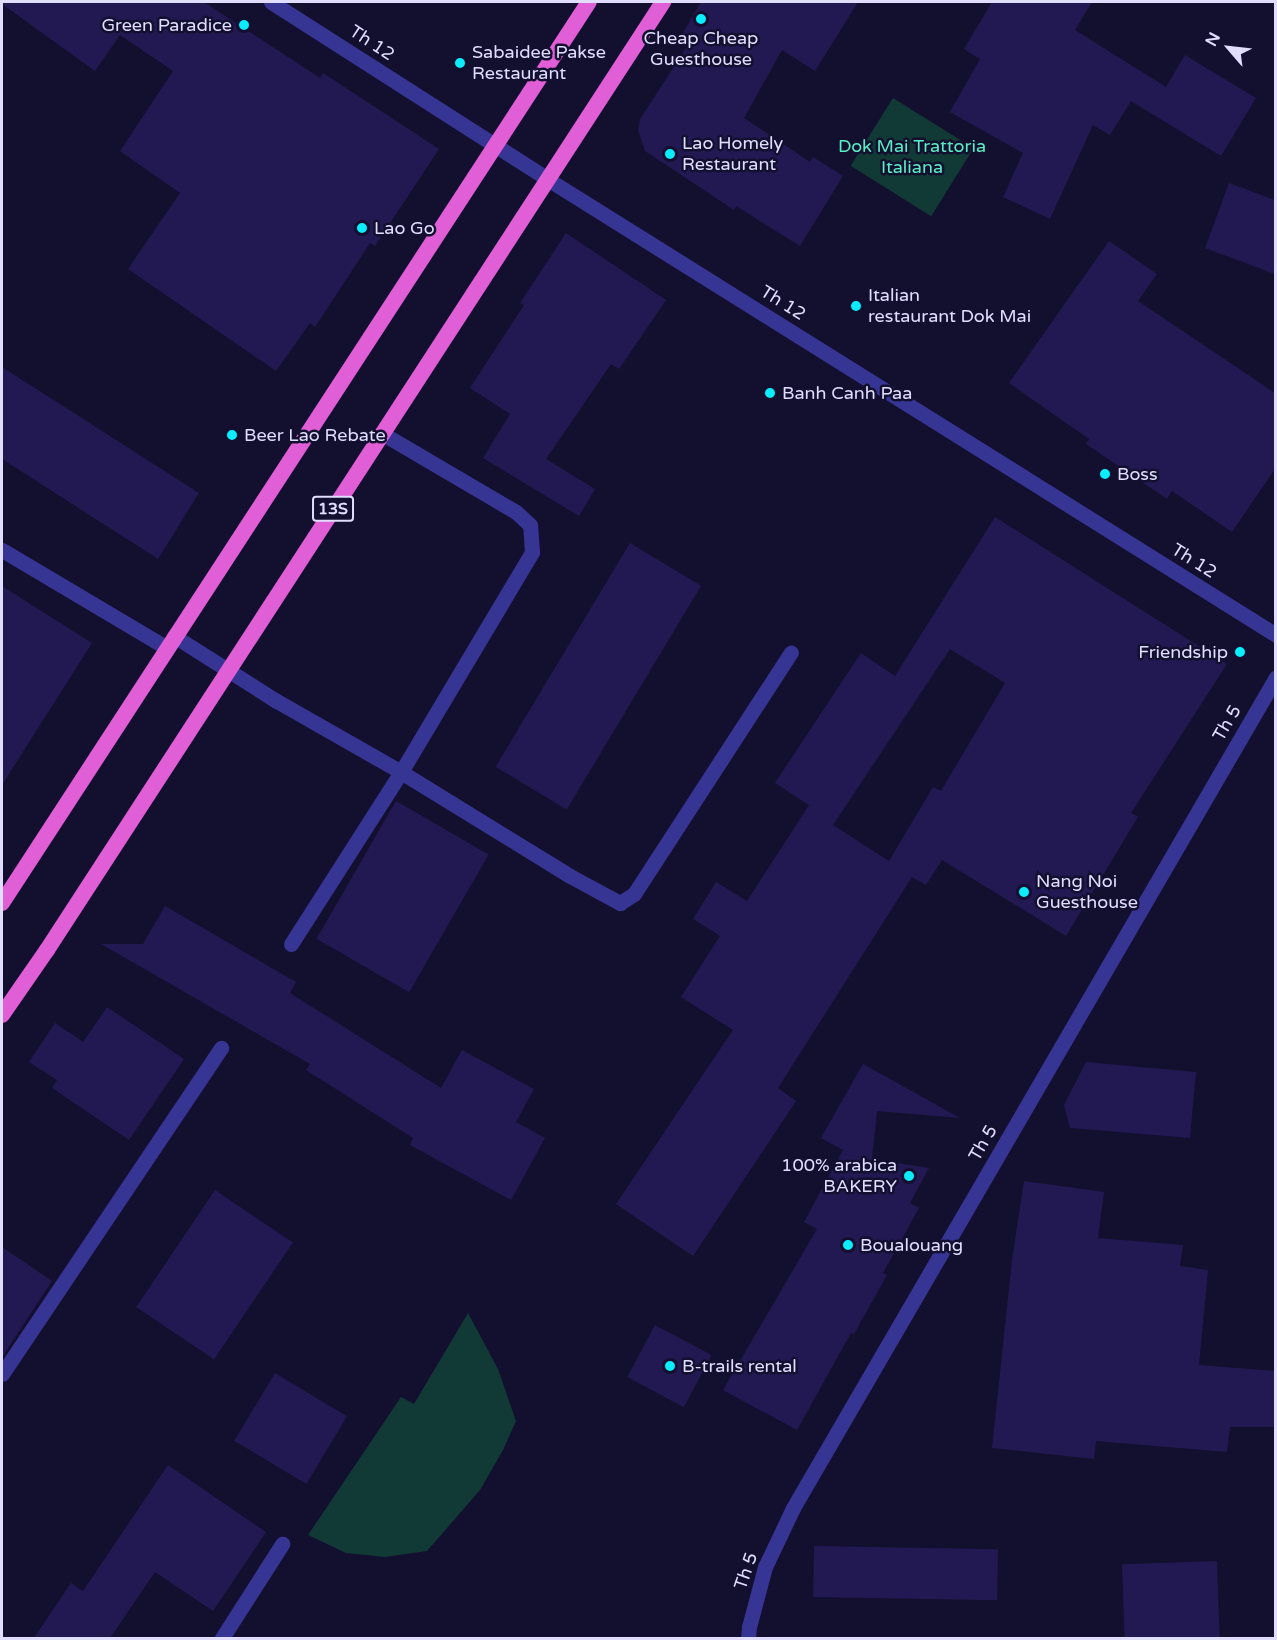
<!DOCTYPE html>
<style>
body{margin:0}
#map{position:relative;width:1277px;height:1640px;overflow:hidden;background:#130f2f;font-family:"Varela Round",sans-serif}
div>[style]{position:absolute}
.green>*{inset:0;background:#113a37;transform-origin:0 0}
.building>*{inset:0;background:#231952;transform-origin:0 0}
.service>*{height:15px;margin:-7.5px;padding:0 7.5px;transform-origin:7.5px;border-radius:7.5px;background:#363593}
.minor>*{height:15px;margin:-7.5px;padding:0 7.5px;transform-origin:7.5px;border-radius:7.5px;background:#363593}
.trunk>*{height:16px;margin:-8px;padding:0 8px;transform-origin:8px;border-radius:8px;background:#e05ed6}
.dots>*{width:16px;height:16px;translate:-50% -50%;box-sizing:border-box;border:3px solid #130f2f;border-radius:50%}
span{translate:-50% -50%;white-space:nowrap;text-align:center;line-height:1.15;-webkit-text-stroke:5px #130f2f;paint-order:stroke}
.shield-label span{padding:2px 4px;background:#130f2f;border:2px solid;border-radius:4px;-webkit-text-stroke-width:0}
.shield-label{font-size:16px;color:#e0ddff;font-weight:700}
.poi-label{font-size:18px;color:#e0ddff}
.right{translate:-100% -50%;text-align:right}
.left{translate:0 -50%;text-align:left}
.street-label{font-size:18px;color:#e0ddff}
.park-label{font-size:18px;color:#5aeec5}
.frame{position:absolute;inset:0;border:3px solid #e0ddff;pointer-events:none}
.north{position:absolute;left:1199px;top:18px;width:60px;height:60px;-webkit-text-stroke:4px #130f2f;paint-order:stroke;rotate:298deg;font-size:16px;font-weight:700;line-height:24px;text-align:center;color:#e0ddff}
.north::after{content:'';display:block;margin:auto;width:21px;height:27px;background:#e0ddff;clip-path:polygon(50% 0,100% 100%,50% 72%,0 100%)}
</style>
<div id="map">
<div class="green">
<div style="left:893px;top:98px;width:95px;height:80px;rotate:32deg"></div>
<div style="clip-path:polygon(468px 1313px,498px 1369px,516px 1421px,503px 1450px,480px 1490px,427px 1551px,385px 1557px,346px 1553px,308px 1535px,401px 1397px,414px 1404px)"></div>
</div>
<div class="building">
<div style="clip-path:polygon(2px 2px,204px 2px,320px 78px,323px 73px,439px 149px,375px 246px,370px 243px,315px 327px,310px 323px,276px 371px,128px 269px,180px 193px,120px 151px,173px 71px,120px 35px,95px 71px,2px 4px)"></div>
<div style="clip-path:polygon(701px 2px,858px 2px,815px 71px,782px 50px,744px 118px,810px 162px,813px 157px,843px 176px,800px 246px,736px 206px,734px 210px,645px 151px,638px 130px,640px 119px,690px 42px,681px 36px)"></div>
<div style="clip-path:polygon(992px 2px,1092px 2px,1075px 30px,1166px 87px,1185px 55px,1256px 98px,1221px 156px,1131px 101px,1110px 135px,1093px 125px,1050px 219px,1003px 197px,1023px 153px,950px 112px,980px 59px,964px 49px)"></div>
<div style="clip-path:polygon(1229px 183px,1275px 200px,1275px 274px,1205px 248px)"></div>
<div style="clip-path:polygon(566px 233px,666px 300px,619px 369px,611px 364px,546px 459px,595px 489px,579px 516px,483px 458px,510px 414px,470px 388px,524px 305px,520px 303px)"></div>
<div style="clip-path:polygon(1109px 241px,1157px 274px,1138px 301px,1275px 393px,1275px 469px,1232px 532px,1172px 491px,1167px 499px,1086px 444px,1089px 439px,1009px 383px)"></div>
<div style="clip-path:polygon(2px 367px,199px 493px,158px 559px,2px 459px)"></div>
<div style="clip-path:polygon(evenodd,995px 517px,1227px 664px,1131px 813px,1138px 817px,1066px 936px,942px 860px,926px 885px,912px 877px,778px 1088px,796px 1101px,693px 1256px,616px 1204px,733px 1030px,681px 997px,720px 936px,693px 919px,716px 882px,747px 901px,809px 805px,775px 783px,861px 653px,895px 676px,995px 517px,950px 649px,1005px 683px,941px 791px,933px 787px,889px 861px,833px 825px,950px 649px)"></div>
<div style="left:630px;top:543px;width:83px;height:261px;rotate:31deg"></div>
<div style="clip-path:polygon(2px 586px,92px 643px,2px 785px)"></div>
<div style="left:396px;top:801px;width:107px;height:159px;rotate:30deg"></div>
<div style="clip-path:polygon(165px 906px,296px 982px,290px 993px,441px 1088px,462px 1050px,534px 1089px,516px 1122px,545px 1138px,511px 1200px,410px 1145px,413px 1138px,306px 1070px,310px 1064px,101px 944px,143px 944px)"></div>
<div style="clip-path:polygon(107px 1007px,184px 1059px,129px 1140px,52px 1088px,57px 1080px,29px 1062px,55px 1023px,83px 1042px)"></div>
<div style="clip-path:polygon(1086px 1062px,1196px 1072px,1190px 1138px,1070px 1128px,1064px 1105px)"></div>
<div style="clip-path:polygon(863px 1064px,960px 1118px,877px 1111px,872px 1159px,929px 1168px,910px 1203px,919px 1208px,883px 1273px,887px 1275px,854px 1334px,851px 1333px,797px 1430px,723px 1390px,817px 1229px,804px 1222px,843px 1150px,821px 1138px)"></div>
<div style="clip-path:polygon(1024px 1181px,1104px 1192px,1098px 1238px,1183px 1245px,1180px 1266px,1208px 1270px,1199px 1365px,1275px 1371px,1275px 1427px,1230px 1427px,1227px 1452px,1096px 1441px,1094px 1459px,992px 1448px,1012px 1260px)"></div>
<div style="left:215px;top:1190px;width:94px;height:141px;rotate:34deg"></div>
<div style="clip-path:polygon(2px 1247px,52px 1281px,2px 1357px)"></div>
<div style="left:655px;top:1325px;width:64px;height:59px;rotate:28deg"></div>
<div style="left:275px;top:1373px;width:84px;height:79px;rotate:31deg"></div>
<div style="clip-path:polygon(168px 1465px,266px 1532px,213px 1611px,155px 1572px,110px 1638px,34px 1638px,71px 1583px,83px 1591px)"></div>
<div style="left:814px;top:1546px;width:184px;height:51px;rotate:1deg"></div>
<div style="left:1217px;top:1561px;width:77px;height:95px;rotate:88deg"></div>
</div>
<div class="service">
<div style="left:2px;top:550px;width:192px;rotate:30.7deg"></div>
<div style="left:174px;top:636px;width:120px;rotate:32.4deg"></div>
<div style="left:275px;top:700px;width:145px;rotate:29.7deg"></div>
<div style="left:401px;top:772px;width:198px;rotate:31.6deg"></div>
<div style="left:570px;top:876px;width:57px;rotate:28.4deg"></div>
<div style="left:620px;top:903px;width:17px;rotate:-33deg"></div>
<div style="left:634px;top:894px;width:288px;rotate:-57deg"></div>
<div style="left:291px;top:944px;width:204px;rotate:-57.4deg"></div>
<div style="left:401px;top:772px;width:256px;rotate:-59.2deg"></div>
<div style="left:532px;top:552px;width:27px;rotate:-94deg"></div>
<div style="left:530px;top:525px;width:19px;rotate:-137deg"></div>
<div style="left:516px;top:512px;width:154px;rotate:-149.6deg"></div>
<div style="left:2px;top:1374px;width:393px;rotate:-56.1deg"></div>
<div style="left:222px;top:1638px;width:112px;rotate:-57.4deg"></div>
</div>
<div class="minor">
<div style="left:271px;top:2px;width:330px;rotate:32.6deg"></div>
<div style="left:549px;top:180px;width:858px;rotate:32.04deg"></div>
<div style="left:748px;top:1638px;width:11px;rotate:-85deg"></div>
<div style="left:749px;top:1627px;width:62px;rotate:-75.1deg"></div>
<div style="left:765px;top:1567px;width:65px;rotate:-64.6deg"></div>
<div style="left:793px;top:1508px;width:961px;rotate:-59.83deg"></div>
</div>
<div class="trunk">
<div style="left:2px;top:903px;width:1075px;rotate:-56.92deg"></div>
<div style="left:2px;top:1015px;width:79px;rotate:-55.3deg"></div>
<div style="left:47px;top:950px;width:1131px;rotate:-56.98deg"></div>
</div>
<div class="dots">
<div style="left:701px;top:19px;background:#09edff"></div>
<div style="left:244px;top:25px;background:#09edff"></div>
<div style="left:460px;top:63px;background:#09edff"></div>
<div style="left:670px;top:154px;background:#09edff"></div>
<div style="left:362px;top:228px;background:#09edff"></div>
<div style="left:856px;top:306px;background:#09edff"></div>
<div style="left:770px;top:393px;background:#09edff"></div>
<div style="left:232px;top:435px;background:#09edff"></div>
<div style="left:1105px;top:474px;background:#09edff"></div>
<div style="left:1240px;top:652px;background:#09edff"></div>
<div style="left:1024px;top:892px;background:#09edff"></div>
<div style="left:909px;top:1176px;background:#09edff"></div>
<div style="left:848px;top:1245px;background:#09edff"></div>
<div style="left:670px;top:1366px;background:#09edff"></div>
</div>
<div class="shield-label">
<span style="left:333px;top:509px">13S</span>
</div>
<div class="poi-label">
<span class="right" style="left:232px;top:25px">Green Paradice</span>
<span style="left:701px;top:49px">Cheap Cheap<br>Guesthouse</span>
<span class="left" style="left:472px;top:63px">Sabaidee Pakse<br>Restaurant</span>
<span class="left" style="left:682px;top:154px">Lao Homely<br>Restaurant</span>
<span class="left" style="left:374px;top:228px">Lao Go</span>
<span class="left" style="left:868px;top:306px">Italian<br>restaurant Dok Mai</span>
<span class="left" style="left:782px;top:393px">Banh Canh Paa</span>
<span class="left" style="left:244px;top:435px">Beer Lao Rebate</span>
<span class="left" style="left:1117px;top:474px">Boss</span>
<span class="right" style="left:1228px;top:652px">Friendship</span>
<span class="left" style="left:1036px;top:892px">Nang Noi<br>Guesthouse</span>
<span class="right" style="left:897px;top:1176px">100% arabica<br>BAKERY</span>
<span class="left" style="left:860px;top:1245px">Boualouang</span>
<span class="left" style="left:682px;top:1366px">B-trails rental</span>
</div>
<div class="street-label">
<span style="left:372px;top:43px;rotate:33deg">Th 12</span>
<span style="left:783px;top:303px;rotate:32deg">Th 12</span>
<span style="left:1194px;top:561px;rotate:32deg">Th 12</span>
<span style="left:1227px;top:723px;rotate:-60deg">Th 5</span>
<span style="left:983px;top:1143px;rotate:-60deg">Th 5</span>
<span style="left:746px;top:1571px;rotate:-71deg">Th 5</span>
</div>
<div class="park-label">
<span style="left:912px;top:157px">Dok Mai Trattoria<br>Italiana</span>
</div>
<div class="frame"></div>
<div class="north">N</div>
</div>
